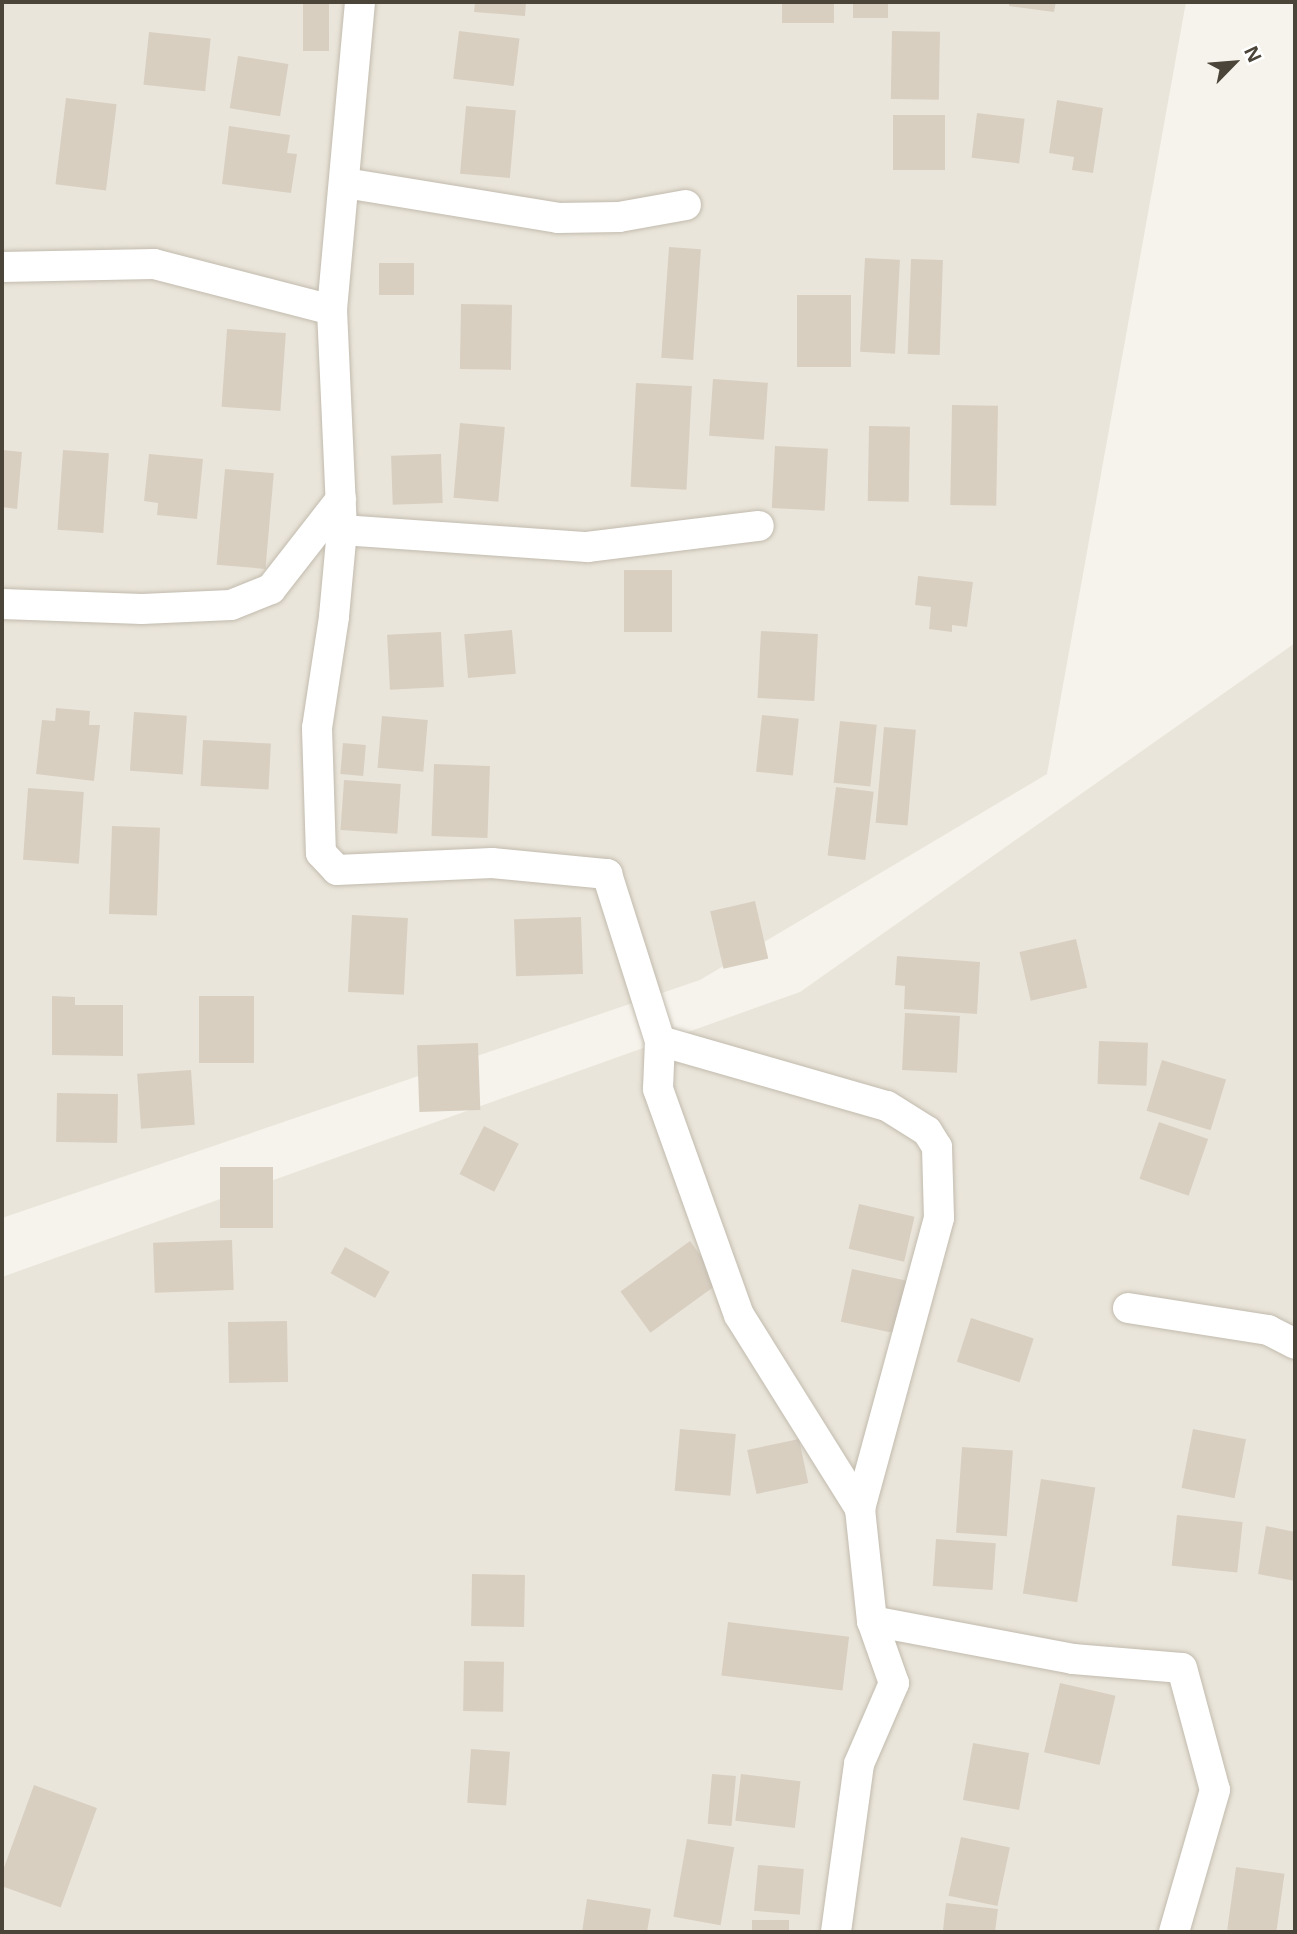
<!DOCTYPE html>
<style>
body{margin:0}
#map{position:relative;width:1297px;height:1934px;overflow:hidden;background:#f6f3ec;font-family:"Open Sans",sans-serif}
div>[style]{position:absolute}
.residential>*{inset:0;background:#eae5da}
.building>*{inset:0;background:#d8cfc1;transform-origin:0 0}
.roads{filter:drop-shadow(0 0 2px #c2bbae) drop-shadow(0 0 2px #c2bbae)}
.street>*{height:30px;margin:-15px;padding:0 15px;transform-origin:15px;border-radius:15px;background:#fff}
span{translate:-50% -50%;white-space:nowrap;text-align:center;line-height:1.15;-webkit-text-stroke:5px #fff;paint-order:stroke}
.frame{position:absolute;inset:0;border:4px solid #4b4439;pointer-events:none}
.north{position:absolute;left:1199px;top:28px;width:70px;height:70px;-webkit-text-stroke:5px #fff;paint-order:stroke;rotate:65deg;font-size:19px;font-weight:700;line-height:28px;text-align:center;color:#4b4439}
.north::after{content:'';display:block;margin:auto;width:24px;height:32px;background:#4b4439;clip-path:polygon(50% 0,100% 100%,50% 72%,0 100%)}
</style>
<div id="map">
<div class="residential">
<div style="clip-path:polygon(2px 2px,1186px 2px,1047px 774px,700px 980px,2px 1218px)"></div>
<div style="clip-path:polygon(1295px 643px,1295px 1932px,2px 1932px,2px 1277px,800px 992px)"></div>
</div>
<div class="building">
<div style="left:303px;top:2px;width:26px;height:49px"></div>
<div style="clip-path:polygon(475px 2px,526px 2px,525px 16px,474px 12px)"></div>
<div style="left:782px;top:2px;width:52px;height:21px"></div>
<div style="left:853px;top:2px;width:35px;height:16px"></div>
<div style="clip-path:polygon(1009px 2px,1056px 2px,1054px 12px,1009px 6px)"></div>
<div style="left:459px;top:31px;width:61px;height:48px;rotate:7deg"></div>
<div style="left:892px;top:31px;width:48px;height:68px;rotate:1deg"></div>
<div style="left:149px;top:32px;width:62px;height:53px;rotate:6deg"></div>
<div style="left:238px;top:56px;width:51px;height:53px;rotate:9deg"></div>
<div style="left:66px;top:98px;width:51px;height:87px;rotate:7deg"></div>
<div style="clip-path:polygon(1057px 100px,1103px 108px,1093px 173px,1072px 170px,1074px 157px,1049px 153px)"></div>
<div style="left:466px;top:106px;width:50px;height:68px;rotate:5deg"></div>
<div style="left:977px;top:113px;width:48px;height:45px;rotate:7deg"></div>
<div style="left:893px;top:115px;width:52px;height:55px"></div>
<div style="clip-path:polygon(229px 126px,290px 135px,287px 153px,297px 154px,291px 193px,222px 184px)"></div>
<div style="left:669px;top:247px;width:32px;height:111px;rotate:4deg"></div>
<div style="left:865px;top:258px;width:35px;height:94px;rotate:3deg"></div>
<div style="left:911px;top:259px;width:32px;height:95px;rotate:2deg"></div>
<div style="left:379px;top:263px;width:35px;height:32px"></div>
<div style="left:797px;top:295px;width:54px;height:72px"></div>
<div style="left:461px;top:304px;width:51px;height:65px;rotate:1deg"></div>
<div style="left:227px;top:329px;width:59px;height:78px;rotate:4deg"></div>
<div style="left:713px;top:379px;width:55px;height:57px;rotate:4deg"></div>
<div style="left:636px;top:383px;width:56px;height:104px;rotate:3deg"></div>
<div style="left:952px;top:405px;width:46px;height:100px;rotate:1deg"></div>
<div style="left:460px;top:423px;width:45px;height:75px;rotate:5deg"></div>
<div style="left:869px;top:426px;width:41px;height:75px;rotate:1deg"></div>
<div style="left:775px;top:446px;width:53px;height:62px;rotate:3deg"></div>
<div style="clip-path:polygon(2px 450px,22px 452px,17px 509px,2px 507px)"></div>
<div style="left:63px;top:450px;width:46px;height:80px;rotate:4deg"></div>
<div style="clip-path:polygon(149px 454px,203px 459px,197px 519px,157px 515px,158px 503px,144px 501px)"></div>
<div style="left:441px;top:454px;width:49px;height:50px;rotate:88deg"></div>
<div style="left:225px;top:469px;width:49px;height:96px;rotate:5deg"></div>
<div style="left:624px;top:570px;width:48px;height:62px"></div>
<div style="clip-path:polygon(918px 576px,973px 582px,967px 627px,952px 625px,952px 632px,929px 629px,931px 607px,915px 605px)"></div>
<div style="left:512px;top:630px;width:44px;height:48px;rotate:85deg"></div>
<div style="left:761px;top:631px;width:57px;height:67px;rotate:3deg"></div>
<div style="left:441px;top:632px;width:55px;height:54px;rotate:87deg"></div>
<div style="clip-path:polygon(56px 708px,90px 711px,89px 725px,100px 725px,94px 781px,36px 774px,42px 720px,55px 721px)"></div>
<div style="left:134px;top:712px;width:53px;height:59px;rotate:4deg"></div>
<div style="left:762px;top:715px;width:37px;height:57px;rotate:6deg"></div>
<div style="left:382px;top:716px;width:46px;height:52px;rotate:5deg"></div>
<div style="left:840px;top:721px;width:37px;height:62px;rotate:6deg"></div>
<div style="left:884px;top:727px;width:32px;height:96px;rotate:5deg"></div>
<div style="left:203px;top:740px;width:68px;height:46px;rotate:3deg"></div>
<div style="left:343px;top:743px;width:23px;height:31px;rotate:5deg"></div>
<div style="left:434px;top:764px;width:56px;height:72px;rotate:2deg"></div>
<div style="left:344px;top:780px;width:57px;height:50px;rotate:4deg"></div>
<div style="left:836px;top:787px;width:38px;height:69px;rotate:7deg"></div>
<div style="left:28px;top:788px;width:56px;height:72px;rotate:4deg"></div>
<div style="left:112px;top:826px;width:48px;height:88px;rotate:2deg"></div>
<div style="left:755px;top:901px;width:59px;height:46px;rotate:77deg"></div>
<div style="left:352px;top:915px;width:56px;height:77px;rotate:3deg"></div>
<div style="left:581px;top:917px;width:57px;height:67px;rotate:88deg"></div>
<div style="left:1076px;top:939px;width:50px;height:58px;rotate:77deg"></div>
<div style="clip-path:polygon(897px 956px,980px 962px,977px 1014px,904px 1009px,905px 986px,895px 985px)"></div>
<div style="clip-path:polygon(52px 996px,75px 997px,75px 1005px,123px 1005px,123px 1056px,52px 1055px)"></div>
<div style="left:199px;top:996px;width:55px;height:67px"></div>
<div style="left:905px;top:1013px;width:55px;height:57px;rotate:3deg"></div>
<div style="left:1099px;top:1041px;width:49px;height:43px;rotate:2deg"></div>
<div style="left:478px;top:1043px;width:67px;height:61px;rotate:88deg"></div>
<div style="left:1162px;top:1060px;width:67px;height:53px;rotate:17deg"></div>
<div style="left:191px;top:1070px;width:55px;height:54px;rotate:86deg"></div>
<div style="left:57px;top:1093px;width:61px;height:49px;rotate:1deg"></div>
<div style="left:1159px;top:1122px;width:52px;height:60px;rotate:19deg"></div>
<div style="left:484px;top:1126px;width:39px;height:54px;rotate:27deg"></div>
<div style="left:220px;top:1167px;width:53px;height:61px"></div>
<div style="left:859px;top:1204px;width:57px;height:46px;rotate:13deg"></div>
<div style="left:232px;top:1240px;width:50px;height:79px;rotate:88deg"></div>
<div style="left:690px;top:1241px;width:51px;height:86px;rotate:54deg"></div>
<div style="left:345px;top:1247px;width:51px;height:30px;rotate:29deg"></div>
<div style="left:852px;top:1269px;width:61px;height:54px;rotate:12deg"></div>
<div style="left:971px;top:1318px;width:66px;height:46px;rotate:18deg"></div>
<div style="left:287px;top:1321px;width:61px;height:59px;rotate:89deg"></div>
<div style="left:680px;top:1429px;width:56px;height:62px;rotate:5deg"></div>
<div style="left:1193px;top:1429px;width:54px;height:60px;rotate:11deg"></div>
<div style="left:799px;top:1439px;width:45px;height:53px;rotate:78deg"></div>
<div style="left:962px;top:1447px;width:51px;height:86px;rotate:4deg"></div>
<div style="left:1041px;top:1479px;width:55px;height:116px;rotate:9deg"></div>
<div style="left:1177px;top:1515px;width:66px;height:51px;rotate:6deg"></div>
<div style="clip-path:polygon(1266px 1526px,1295px 1532px,1295px 1581px,1258px 1574px)"></div>
<div style="left:936px;top:1539px;width:60px;height:47px;rotate:4deg"></div>
<div style="left:472px;top:1574px;width:53px;height:52px;rotate:1deg"></div>
<div style="left:728px;top:1622px;width:122px;height:54px;rotate:7deg"></div>
<div style="left:464px;top:1661px;width:40px;height:50px;rotate:1deg"></div>
<div style="left:1060px;top:1683px;width:57px;height:71px;rotate:13deg"></div>
<div style="left:973px;top:1743px;width:57px;height:58px;rotate:10deg"></div>
<div style="left:471px;top:1749px;width:39px;height:54px;rotate:4deg"></div>
<div style="left:712px;top:1774px;width:24px;height:50px;rotate:5deg"></div>
<div style="left:741px;top:1774px;width:60px;height:47px;rotate:7deg"></div>
<div style="left:34px;top:1785px;width:67px;height:106px;rotate:20deg"></div>
<div style="left:961px;top:1837px;width:50px;height:60px;rotate:12deg"></div>
<div style="left:687px;top:1839px;width:48px;height:79px;rotate:10deg"></div>
<div style="left:758px;top:1865px;width:46px;height:46px;rotate:5deg"></div>
<div style="left:1236px;top:1867px;width:49px;height:63px;rotate:8deg"></div>
<div style="clip-path:polygon(587px 1899px,651px 1909px,647px 1932px,582px 1932px)"></div>
<div style="clip-path:polygon(946px 1903px,998px 1909px,995px 1932px,943px 1930px)"></div>
<div style="left:752px;top:1920px;width:37px;height:12px"></div>
</div>
<div class="roads">
<div class="street">
<div style="left:360px;top:2px;width:309px;rotate:95.2deg"></div>
<div style="left:332px;top:310px;width:220px;rotate:87.4deg"></div>
<div style="left:342px;top:530px;width:87px;rotate:95.3deg"></div>
<div style="left:334px;top:617px;width:112px;rotate:98.7deg"></div>
<div style="left:317px;top:728px;width:125px;rotate:88.2deg"></div>
<div style="left:321px;top:853px;width:23px;rotate:47deg"></div>
<div style="left:337px;top:870px;width:155px;rotate:-2.6deg"></div>
<div style="left:492px;top:863px;width:116px;rotate:5.5deg"></div>
<div style="left:607px;top:874px;width:175px;rotate:72.4deg"></div>
<div style="left:660px;top:1041px;width:48px;rotate:92.4deg"></div>
<div style="left:658px;top:1089px;width:240px;rotate:70.3deg"></div>
<div style="left:739px;top:1315px;width:229px;rotate:58deg"></div>
<div style="left:345px;top:183px;width:216px;rotate:9.3deg"></div>
<div style="left:558px;top:218px;width:61px;rotate:-0.9deg"></div>
<div style="left:619px;top:217px;width:68px;rotate:-10.2deg"></div>
<div style="left:2px;top:267px;width:152px;rotate:-1.1deg"></div>
<div style="left:154px;top:264px;width:184px;rotate:14.5deg"></div>
<div style="left:342px;top:530px;width:246px;rotate:4deg"></div>
<div style="left:587px;top:547px;width:173px;rotate:-7deg"></div>
<div style="left:2px;top:604px;width:140px;rotate:2deg"></div>
<div style="left:142px;top:609px;width:89px;rotate:-2.6deg"></div>
<div style="left:231px;top:605px;width:43px;rotate:-21.8deg"></div>
<div style="left:271px;top:589px;width:114px;rotate:-52.1deg"></div>
<div style="left:660px;top:1041px;width:236px;rotate:16deg"></div>
<div style="left:887px;top:1106px;width:47px;rotate:32deg"></div>
<div style="left:927px;top:1131px;width:19px;rotate:58deg"></div>
<div style="left:937px;top:1147px;width:71px;rotate:88.4deg"></div>
<div style="left:939px;top:1218px;width:302px;rotate:105.2deg"></div>
<div style="left:860px;top:1509px;width:113px;rotate:83.9deg"></div>
<div style="left:872px;top:1621px;width:66px;rotate:70.5deg"></div>
<div style="left:894px;top:1683px;width:88px;rotate:113.4deg"></div>
<div style="left:859px;top:1764px;width:170px;rotate:97.8deg"></div>
<div style="left:1128px;top:1308px;width:142px;rotate:8.9deg"></div>
<div style="left:1268px;top:1330px;width:30px;rotate:27deg"></div>
<div style="left:872px;top:1621px;width:205px;rotate:10.7deg"></div>
<div style="left:1073px;top:1659px;width:109px;rotate:4.7deg"></div>
<div style="left:1182px;top:1668px;width:126px;rotate:74.9deg"></div>
<div style="left:1215px;top:1790px;width:148px;rotate:106.1deg"></div>
</div>
</div>
<div class="frame"></div>
<div class="north">N</div>
</div>
